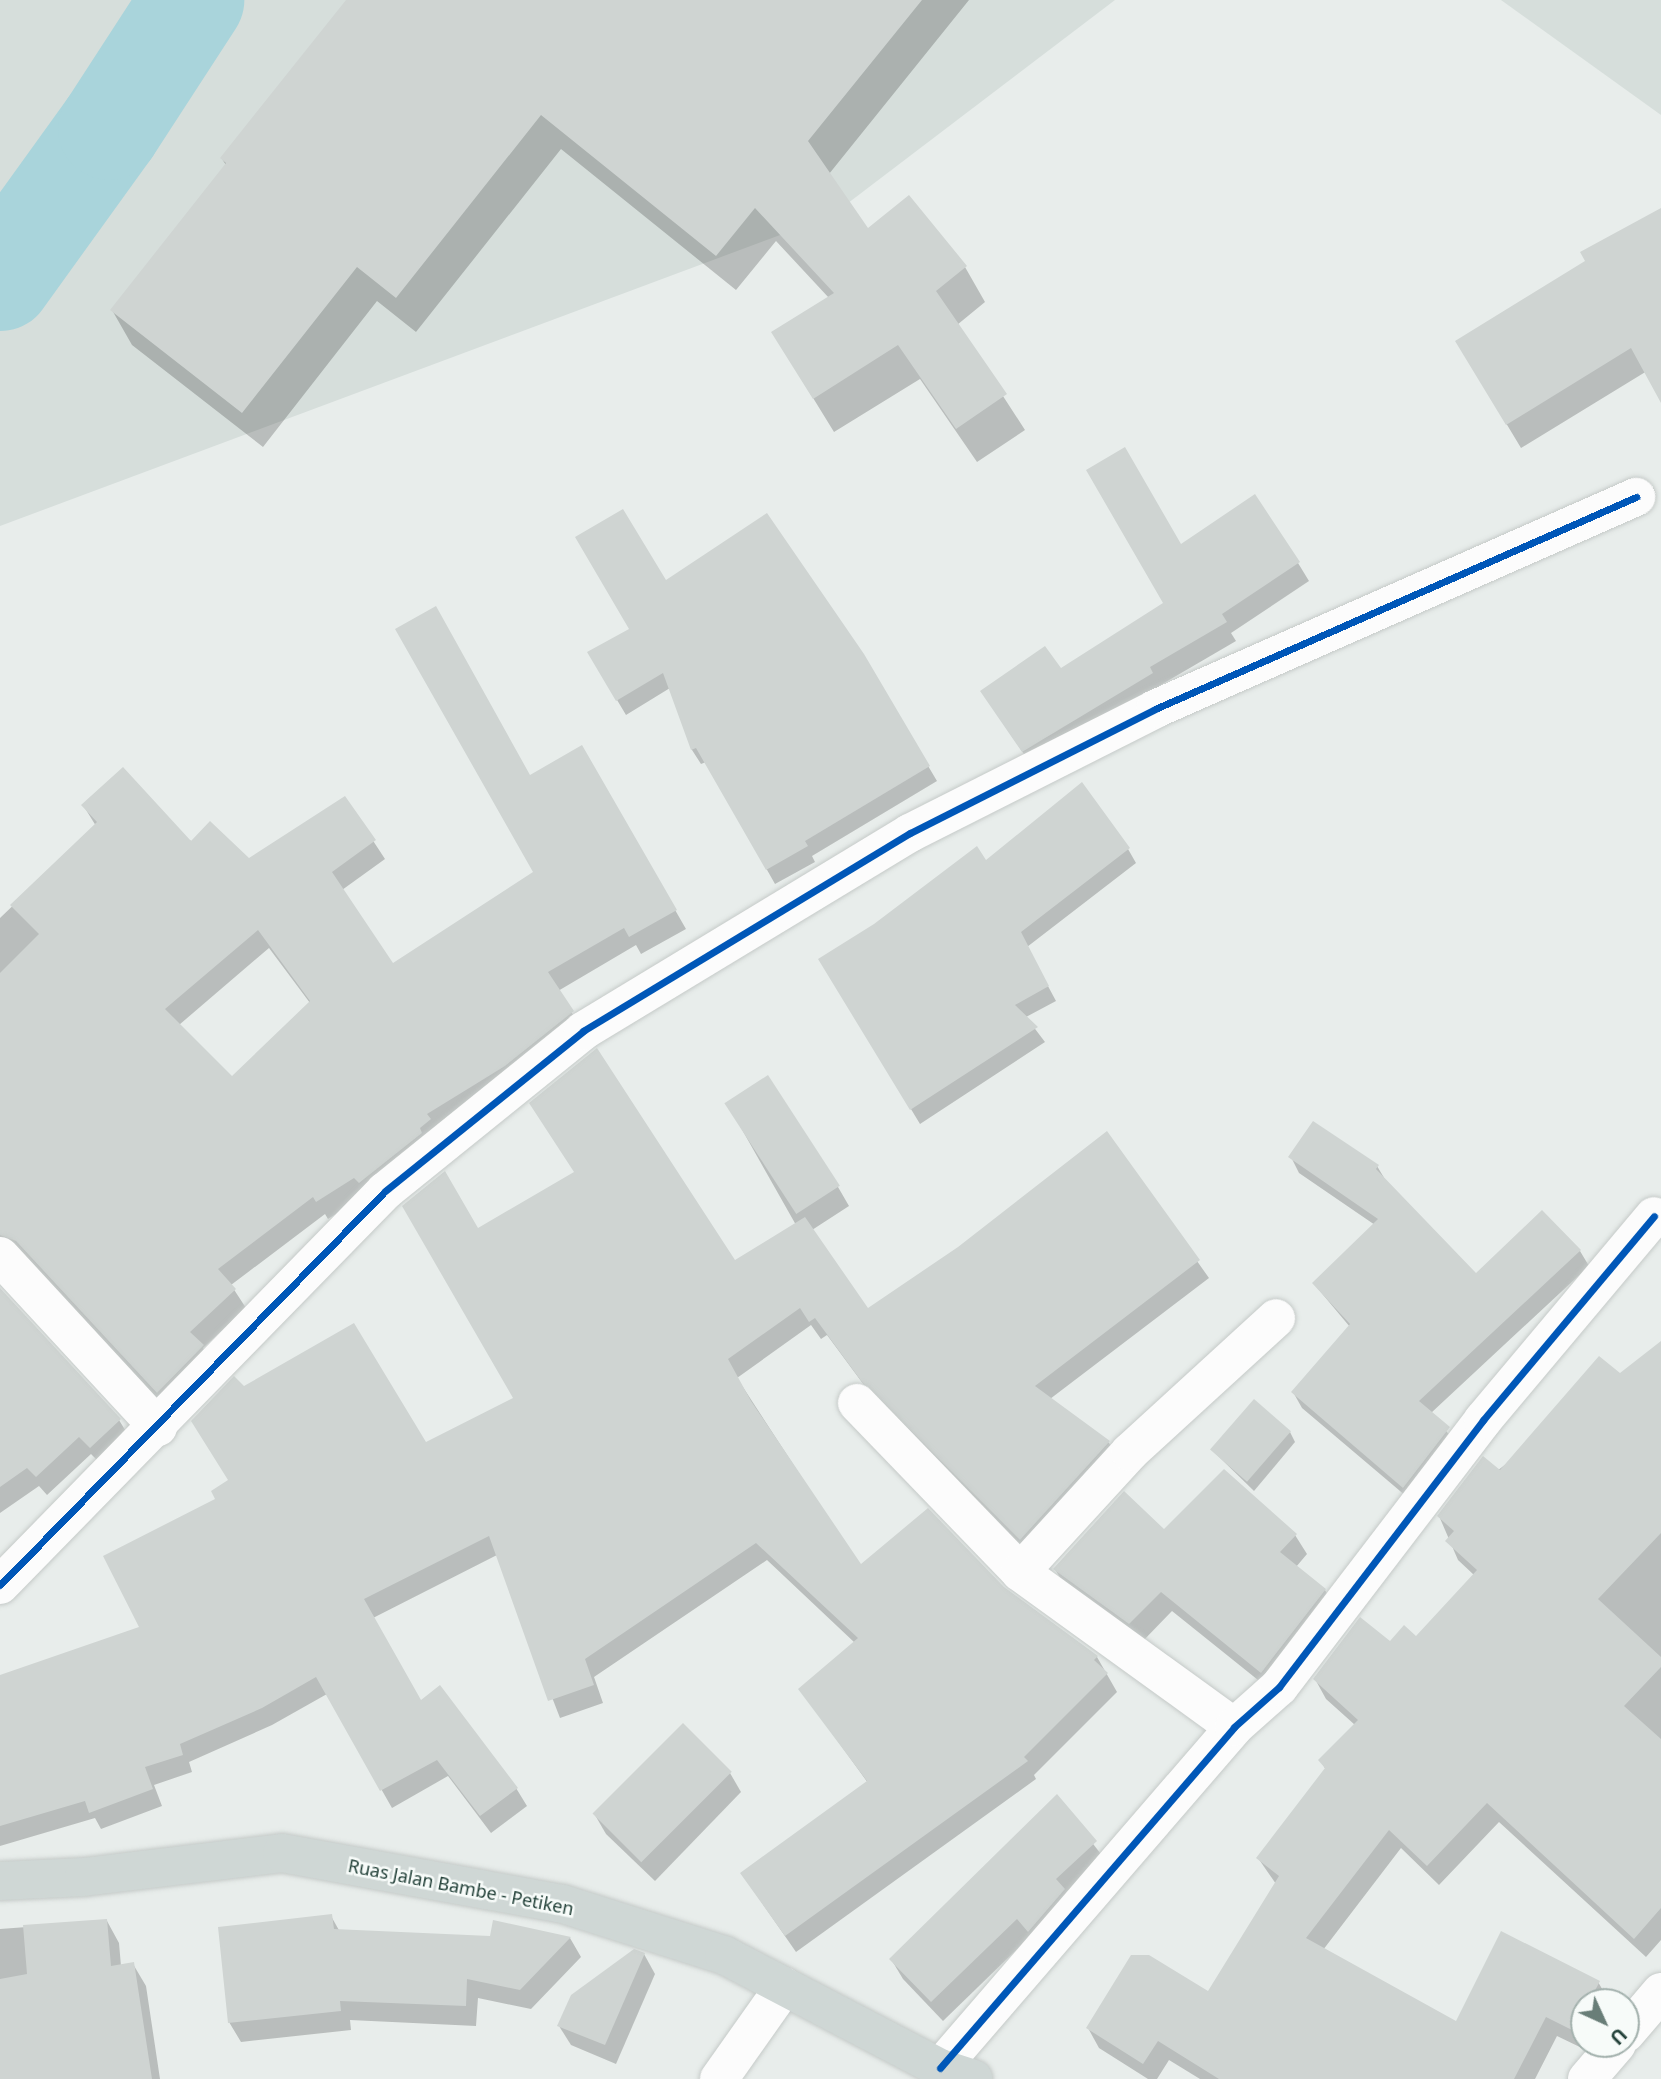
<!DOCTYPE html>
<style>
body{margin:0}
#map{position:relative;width:1661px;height:2079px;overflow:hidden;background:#e8edeb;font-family:"Noto Sans",sans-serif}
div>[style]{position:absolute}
.built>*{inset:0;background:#d6dedb}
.shadow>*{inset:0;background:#0003}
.river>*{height:103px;margin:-51.5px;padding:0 51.5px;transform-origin:51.5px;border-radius:51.5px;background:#a9d4db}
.building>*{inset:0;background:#cfd4d2;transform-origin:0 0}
.roads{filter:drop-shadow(0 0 2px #c5cac8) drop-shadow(0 0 2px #c5cac8)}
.minor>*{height:38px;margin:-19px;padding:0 19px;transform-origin:19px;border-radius:19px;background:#fcfcfc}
.major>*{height:38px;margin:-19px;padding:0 19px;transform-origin:19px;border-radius:19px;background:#cfd7d5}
.cycleway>*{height:7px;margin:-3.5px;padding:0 3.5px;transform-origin:3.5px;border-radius:3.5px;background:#0057b8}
span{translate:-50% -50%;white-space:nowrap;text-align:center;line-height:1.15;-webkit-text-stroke:5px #f7fbf9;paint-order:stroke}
.street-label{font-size:18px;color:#24423a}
.north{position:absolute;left:1570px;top:1988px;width:70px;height:70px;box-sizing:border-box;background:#f7fbf9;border:2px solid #a3b1ad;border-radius:50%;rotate:135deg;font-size:19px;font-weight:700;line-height:28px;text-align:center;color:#24423a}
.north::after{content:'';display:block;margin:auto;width:24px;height:32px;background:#697e78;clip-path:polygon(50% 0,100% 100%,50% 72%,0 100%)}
</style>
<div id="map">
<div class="built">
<div style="clip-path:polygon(0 0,1115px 0,831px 216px,0 526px)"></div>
<div style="clip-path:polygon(1501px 0,1661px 0,1661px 115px)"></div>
</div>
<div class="shadow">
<div style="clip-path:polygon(348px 0,969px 0,829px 174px,868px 231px,965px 267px,985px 302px,957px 325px,1025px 430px,977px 462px,920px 379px,834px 432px,794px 367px,829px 298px,776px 241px,736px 290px,561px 149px,416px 332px,377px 301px,263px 447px,132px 345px,112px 310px,226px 165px,222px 159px)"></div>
<div style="clip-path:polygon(1661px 210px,1661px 370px,1647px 371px,1521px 448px,1471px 365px,1587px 262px)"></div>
<div style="clip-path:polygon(1181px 547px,1298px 563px,1309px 581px,1231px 633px,1236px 641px,1159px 686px,1162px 692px,1034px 769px,982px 692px,1060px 671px,1166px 603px)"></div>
<div style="clip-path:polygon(666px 583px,862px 655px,937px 781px,812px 856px,815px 862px,775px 884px,706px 762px,701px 764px,692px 750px,670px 688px,626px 715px,589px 653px,631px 630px)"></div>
<div style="clip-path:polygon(evenodd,582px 748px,686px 929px,641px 954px,636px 945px,558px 991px,583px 1031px,366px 1195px,328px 1219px,325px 1214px,231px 1285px,246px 1308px,203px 1348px,213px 1365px,168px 1411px,0 1257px,0 918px,96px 826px,83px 805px,249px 860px,345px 798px,385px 859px,342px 890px,393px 966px,535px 872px,530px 777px,582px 748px,269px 948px,310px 1003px,232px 1078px,179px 1025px,269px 948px)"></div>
<div style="clip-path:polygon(1128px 849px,1136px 863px,1027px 947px,1056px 1001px,1026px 1017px,1045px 1042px,920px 1124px,821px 960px,985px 862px)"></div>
<div style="clip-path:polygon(727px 1103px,838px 1187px,849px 1206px,812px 1230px,867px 1310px,959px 1248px,1107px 1134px,1209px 1278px,1050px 1399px,1109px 1443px,1119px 1460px,1030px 1556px,875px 1400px,827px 1335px,821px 1339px,811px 1325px,737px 1378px,860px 1567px,1003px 1589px,1097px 1657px,1117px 1692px,1034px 1775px,1036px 1779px,796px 1952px,742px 1874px,868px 1783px,800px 1689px,855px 1643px,767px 1560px,594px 1677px,603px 1703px,560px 1718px,497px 1555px,373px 1618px,421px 1703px,516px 1788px,527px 1806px,491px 1833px,448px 1776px,392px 1808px,327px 1694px,272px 1725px,189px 1762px,192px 1772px,154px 1785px,162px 1806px,101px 1829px,95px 1818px,0 1846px,0 1677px,142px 1628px,230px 1481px,244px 1388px,425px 1444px,515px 1398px,477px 1230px,735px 1262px,796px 1225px)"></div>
<div style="clip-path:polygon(1291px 1157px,1377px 1166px,1386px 1181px,1476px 1275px,1580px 1251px,1589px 1266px,1431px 1413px,1457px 1444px,1413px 1502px,1302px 1408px,1293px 1392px,1350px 1327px,1314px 1284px,1375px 1225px,1299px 1173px)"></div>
<div style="clip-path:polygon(0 1291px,119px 1420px,130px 1438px,102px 1465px,91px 1454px,47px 1495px,39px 1486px,0 1513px)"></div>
<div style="clip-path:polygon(1661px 1344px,1661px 1940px,1646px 1957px,1499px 1822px,1439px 1885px,1401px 1848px,1323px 1950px,1456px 2023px,1598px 1982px,1610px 2002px,1584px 2002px,1586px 2050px,1557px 2036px,1535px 2079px,1200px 2079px,1169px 2060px,1157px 2079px,1148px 2079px,1099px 2048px,1088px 2028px,1208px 1993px,1276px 1884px,1258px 1858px,1326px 1770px,1320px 1760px,1355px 1725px,1326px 1699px,1315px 1679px,1390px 1643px,1416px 1638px,1474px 1575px,1458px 1560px,1439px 1516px)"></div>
<div style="clip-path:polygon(1290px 1432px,1295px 1442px,1254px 1491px,1212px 1450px)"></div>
<div style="clip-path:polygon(1164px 1532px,1295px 1535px,1307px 1554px,1296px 1567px,1325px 1590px,1336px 1610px,1273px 1692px,1172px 1611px,1141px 1643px,1066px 1588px,1055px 1569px)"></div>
<div style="clip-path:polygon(730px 1773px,741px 1792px,655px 1881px,606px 1834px,595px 1815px)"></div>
<div style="clip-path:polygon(1057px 1797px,1107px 1862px,943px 2021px,903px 1979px,891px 1959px)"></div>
<div style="clip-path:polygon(331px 1916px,340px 1932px,491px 1938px,495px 1922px,570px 1938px,581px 1957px,531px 2009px,478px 1998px,476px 2026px,350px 2020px,351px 2030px,241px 2042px,229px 2022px)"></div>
<div style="clip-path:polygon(107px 1921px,119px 1943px,121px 1966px,133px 1964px,146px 1986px,160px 2079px,0 2079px,0 1929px)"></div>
<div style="clip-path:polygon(644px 1954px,655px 1974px,616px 2064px,571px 2045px,559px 2026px)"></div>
</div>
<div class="river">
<div style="left:0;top:279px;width:186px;rotate:-54.2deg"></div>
<div style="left:109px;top:128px;width:153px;rotate:-57deg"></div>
</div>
<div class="building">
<div style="clip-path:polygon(346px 0,922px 0,808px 141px,868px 228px,909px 195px,967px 266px,936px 291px,1007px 394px,956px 429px,898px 345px,813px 399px,771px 332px,834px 293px,755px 208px,716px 256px,541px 115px,396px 298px,357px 267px,242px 413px,110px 310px,226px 163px,220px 158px)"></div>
<div style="clip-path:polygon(1661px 208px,1661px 403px,1631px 348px,1506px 425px,1455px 341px,1585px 261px,1580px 252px)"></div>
<div style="clip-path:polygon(1125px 447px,1181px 544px,1255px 494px,1300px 562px,1222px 614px,1227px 622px,1150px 667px,1153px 673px,1022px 752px,980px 691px,1045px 646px,1061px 668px,1163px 603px,1086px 470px)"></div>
<div style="clip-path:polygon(623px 509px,666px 580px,767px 513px,864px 654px,930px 766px,805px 841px,808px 846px,766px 870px,696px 748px,691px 750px,663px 673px,616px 701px,587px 652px,629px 629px,575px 537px)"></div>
<div style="clip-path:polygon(evenodd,436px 606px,530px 775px,582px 745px,677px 910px,629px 937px,624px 928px,548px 972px,574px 1011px,505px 1066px,427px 1114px,431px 1119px,420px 1128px,422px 1133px,359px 1183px,354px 1178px,316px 1202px,313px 1197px,218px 1269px,236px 1289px,190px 1332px,204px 1345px,157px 1393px,16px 1241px,0 1235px,0 973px,39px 934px,10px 905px,97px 822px,81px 805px,123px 767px,191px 841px,210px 821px,249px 858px,345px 796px,376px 840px,332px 872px,393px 963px,533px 872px,395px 629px,436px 606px,258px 930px,310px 1001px,232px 1076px,165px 1009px,258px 930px)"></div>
<div style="clip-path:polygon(1082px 782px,1130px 848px,1021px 932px,1049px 986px,1015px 1005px,1038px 1027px,910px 1110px,818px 959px,874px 924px,977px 846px,986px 860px)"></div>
<div style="clip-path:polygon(597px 1048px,735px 1260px,805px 1217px,868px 1308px,958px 1247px,1107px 1131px,1200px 1260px,1035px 1386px,1110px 1441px,1020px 1540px,862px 1382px,815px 1318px,809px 1322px,800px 1308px,728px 1359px,751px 1401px,861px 1564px,928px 1508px,1004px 1587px,1098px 1656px,1094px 1660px,1108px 1673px,1024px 1757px,1028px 1761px,785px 1936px,740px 1873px,867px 1781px,798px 1689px,858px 1638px,756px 1543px,585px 1659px,594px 1685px,548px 1701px,489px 1536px,364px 1599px,421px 1700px,440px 1685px,518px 1788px,480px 1816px,437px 1760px,380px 1791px,316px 1677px,262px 1708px,180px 1744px,183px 1755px,145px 1767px,153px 1789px,89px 1813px,85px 1801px,0 1826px,0 1675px,139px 1627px,103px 1556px,215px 1499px,211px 1491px,228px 1480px,191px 1421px,234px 1376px,244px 1386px,354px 1323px,426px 1442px,513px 1398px,402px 1206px,445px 1171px,478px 1228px,574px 1172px,529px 1103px)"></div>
<div style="left:768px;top:1075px;width:132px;height:52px;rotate:57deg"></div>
<div style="clip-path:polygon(1313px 1121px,1379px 1165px,1376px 1169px,1476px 1273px,1542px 1210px,1581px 1250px,1419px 1401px,1450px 1427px,1403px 1488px,1291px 1392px,1350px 1324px,1312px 1283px,1378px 1219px,1288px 1157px)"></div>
<div style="clip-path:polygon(0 1288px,121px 1419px,90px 1448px,79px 1437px,36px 1477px,27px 1468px,0 1487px)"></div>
<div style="clip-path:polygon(1661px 1341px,1661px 1533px,1598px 1599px,1661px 1657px,1661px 1667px,1624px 1706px,1661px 1739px,1661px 1908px,1634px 1939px,1487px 1803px,1427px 1866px,1389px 1830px,1306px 1938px,1456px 2021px,1501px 1931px,1600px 1981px,1589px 2002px,1584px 2002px,1574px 2031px,1546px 2017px,1514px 2079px,1219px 2079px,1158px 2041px,1143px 2064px,1086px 2028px,1131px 1955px,1149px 1955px,1208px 1991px,1279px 1876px,1256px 1858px,1325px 1768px,1318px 1760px,1358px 1720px,1313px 1679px,1360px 1617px,1390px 1641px,1404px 1625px,1416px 1636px,1477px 1570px,1445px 1541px,1454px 1531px,1437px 1516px,1483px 1456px,1500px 1470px,1599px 1356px,1620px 1373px)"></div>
<div style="left:1254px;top:1399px;width:49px;height:67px;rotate:41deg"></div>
<div style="clip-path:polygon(1224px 1469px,1297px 1534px,1280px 1552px,1326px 1589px,1261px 1673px,1161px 1592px,1129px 1624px,1053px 1569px,1124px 1491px,1164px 1529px)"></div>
<div style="left:683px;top:1723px;width:69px;height:128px;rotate:45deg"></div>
<div style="clip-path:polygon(1057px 1794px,1097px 1841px,1056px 1879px,1065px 1889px,1028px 1932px,1017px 1919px,931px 2002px,889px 1959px)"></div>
<div style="clip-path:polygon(332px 1914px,334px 1929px,490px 1936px,493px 1920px,571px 1937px,520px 1990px,467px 1979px,466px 2006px,340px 2001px,341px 2011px,228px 2023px,218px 1927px)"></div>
<div style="clip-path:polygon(107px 1919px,111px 1966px,134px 1962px,152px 2079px,0 2079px,0 1979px,27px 1974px,23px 1925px)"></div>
<div style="clip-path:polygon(634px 1949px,645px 1953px,605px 2045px,557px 2026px,571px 1995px)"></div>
</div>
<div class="roads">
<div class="minor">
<div style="left:0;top:1256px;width:233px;rotate:47.3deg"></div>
<div style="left:857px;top:1403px;width:235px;rotate:46deg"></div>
<div style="left:1020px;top:1572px;width:264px;rotate:35.9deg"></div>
<div style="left:1020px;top:1572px;width:163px;rotate:-47.5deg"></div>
<div style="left:1130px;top:1452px;width:198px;rotate:-42.5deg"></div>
<div style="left:0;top:1585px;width:551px;rotate:-45.66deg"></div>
<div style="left:385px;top:1191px;width:255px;rotate:-38.9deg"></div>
<div style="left:583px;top:1031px;width:382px;rotate:-31.2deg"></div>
<div style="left:910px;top:833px;width:275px;rotate:-26.8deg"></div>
<div style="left:1155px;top:709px;width:526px;rotate:-23.79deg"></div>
<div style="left:1626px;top:2033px;width:54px;rotate:-49.5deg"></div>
<div style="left:940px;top:2068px;width:450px;rotate:-49.2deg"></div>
<div style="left:1234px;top:1727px;width:60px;rotate:-41.6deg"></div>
<div style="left:1279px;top:1687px;width:336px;rotate:-52.6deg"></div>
<div style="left:1483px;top:1420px;width:266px;rotate:-50deg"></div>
<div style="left:719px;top:2079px;width:113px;rotate:-54.8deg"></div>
<div style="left:1587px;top:2079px;width:46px;rotate:-49.4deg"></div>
</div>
<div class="major">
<div style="left:0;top:1881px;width:84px;rotate:-2.7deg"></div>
<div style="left:84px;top:1877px;width:199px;rotate:-6.9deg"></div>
<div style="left:282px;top:1853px;width:286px;rotate:10.3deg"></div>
<div style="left:563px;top:1904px;width:169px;rotate:17.6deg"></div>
<div style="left:724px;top:1955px;width:244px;rotate:27.6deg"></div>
<div style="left:940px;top:2068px;width:35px;rotate:18deg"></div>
</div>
</div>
<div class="cycleway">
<div style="left:0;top:1585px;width:551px;rotate:-45.66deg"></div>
<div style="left:385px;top:1191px;width:255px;rotate:-38.9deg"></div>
<div style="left:583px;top:1031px;width:382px;rotate:-31.2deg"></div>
<div style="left:910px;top:833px;width:275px;rotate:-26.8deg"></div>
<div style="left:1155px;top:709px;width:526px;rotate:-23.79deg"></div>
<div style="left:940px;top:2068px;width:450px;rotate:-49.2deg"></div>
<div style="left:1234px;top:1727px;width:60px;rotate:-41.6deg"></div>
<div style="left:1279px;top:1687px;width:336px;rotate:-52.6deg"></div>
<div style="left:1483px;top:1420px;width:266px;rotate:-50deg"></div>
</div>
<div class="street-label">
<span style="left:461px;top:1887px;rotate:11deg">Ruas Jalan Bambe - Petiken</span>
</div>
<div class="north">U</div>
</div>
